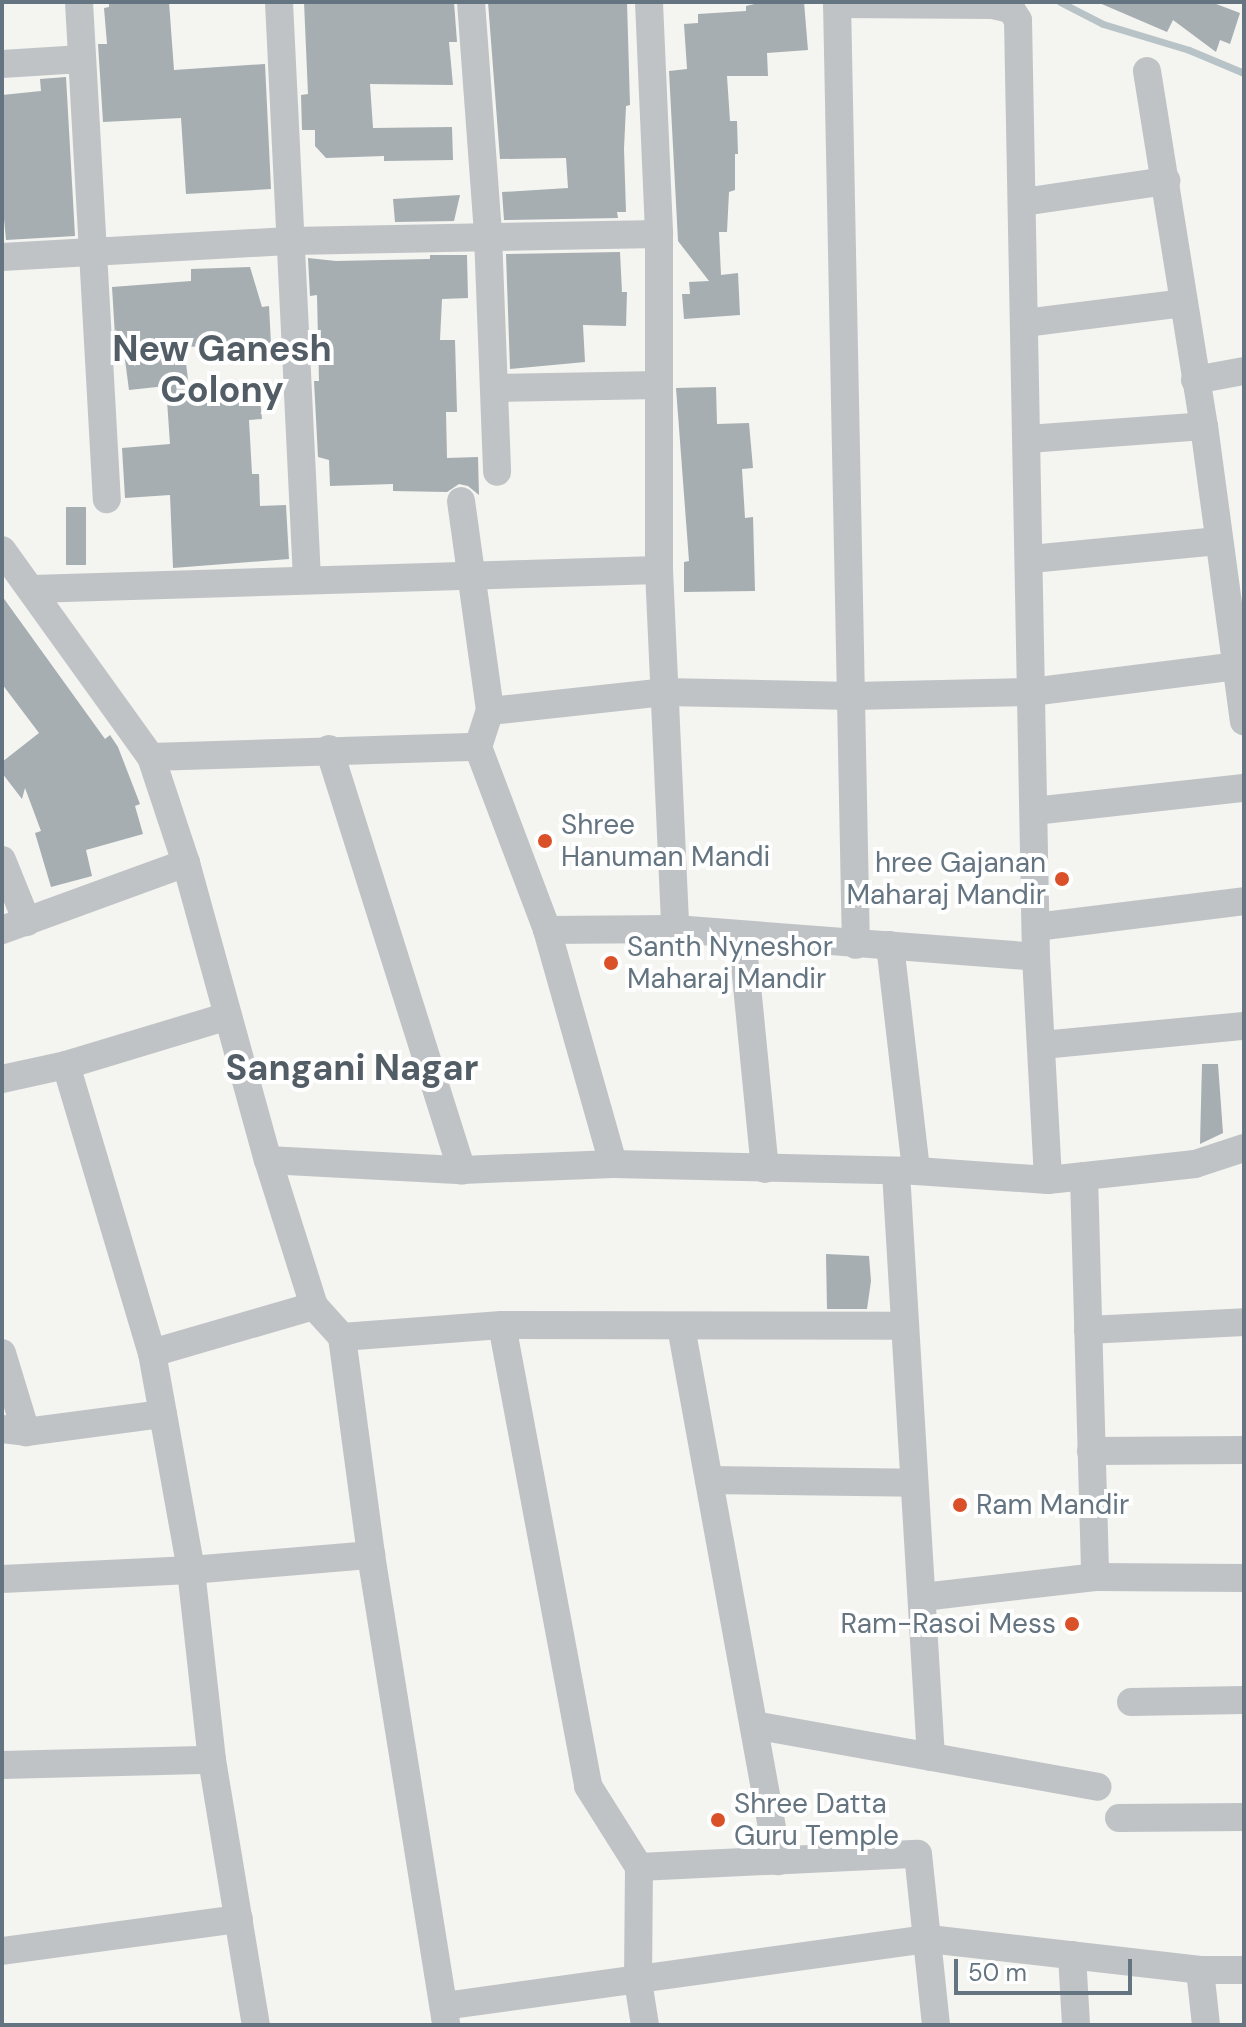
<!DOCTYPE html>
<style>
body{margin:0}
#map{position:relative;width:1246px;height:2027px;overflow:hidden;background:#f4f4f0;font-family:"DM Sans",sans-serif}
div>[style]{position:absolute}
.stream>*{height:7px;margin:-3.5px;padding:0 3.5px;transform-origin:3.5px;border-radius:3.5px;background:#b8c3c7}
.building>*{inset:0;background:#a6aeb2;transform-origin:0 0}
.street>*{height:28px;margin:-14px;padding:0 14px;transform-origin:14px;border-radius:14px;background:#bfc3c6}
.dots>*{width:22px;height:22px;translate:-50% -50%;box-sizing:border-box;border:4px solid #fff;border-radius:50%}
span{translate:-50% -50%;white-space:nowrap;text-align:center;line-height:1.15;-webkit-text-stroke:8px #fff;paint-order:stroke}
.poi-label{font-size:28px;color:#647480}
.left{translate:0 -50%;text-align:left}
.right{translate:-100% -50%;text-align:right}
.district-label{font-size:36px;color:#525d65;font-weight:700}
.frame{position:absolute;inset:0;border:4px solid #647480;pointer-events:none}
.scale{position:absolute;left:954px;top:1959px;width:178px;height:36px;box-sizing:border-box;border:4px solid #647480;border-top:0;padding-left:10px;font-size:24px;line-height:28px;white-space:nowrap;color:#647480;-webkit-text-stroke:6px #fff;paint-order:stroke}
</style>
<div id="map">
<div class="stream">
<div style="left:1060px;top:2px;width:48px;rotate:27.1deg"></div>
<div style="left:1103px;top:24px;width:90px;rotate:16.8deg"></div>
<div style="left:1189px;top:50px;width:60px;rotate:22.7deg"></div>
</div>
<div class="building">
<div style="clip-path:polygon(109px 2px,169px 2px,174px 70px,265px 64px,271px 189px,186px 194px,181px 118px,103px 122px,98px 44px,107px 44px,104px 8px,109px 7px)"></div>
<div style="clip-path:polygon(304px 2px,454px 2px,457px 42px,449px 42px,453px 85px,370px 84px,373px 128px,452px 127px,453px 160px,384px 161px,384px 156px,326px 158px,315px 146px,315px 130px,302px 130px,301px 95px,308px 94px)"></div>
<div style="clip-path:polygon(488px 2px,627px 2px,630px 105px,626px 106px,624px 149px,626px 212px,617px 212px,618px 218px,504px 220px,502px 192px,568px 188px,566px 158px,500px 159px)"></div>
<div style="clip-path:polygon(763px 2px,804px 2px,808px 50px,767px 53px,768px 76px,727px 76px,730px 121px,737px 121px,738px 154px,735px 154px,735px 190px,729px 192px,727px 232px,719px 232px,721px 275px,738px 273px,740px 315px,684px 319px,682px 294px,690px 294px,689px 282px,709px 281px,678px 241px,669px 71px,687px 69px,684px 24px,698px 23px,698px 14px,746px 11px,746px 6px)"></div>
<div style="clip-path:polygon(1097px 2px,1211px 2px,1240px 13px,1230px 44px,1220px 40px,1216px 52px,1173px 20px,1167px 32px)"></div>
<div style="clip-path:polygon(66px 77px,75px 236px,6px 240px,2px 198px,2px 95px,41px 91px,40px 79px)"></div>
<div style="clip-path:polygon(460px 195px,454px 221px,395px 222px,393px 199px)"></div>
<div style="clip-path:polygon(620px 252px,622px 292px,627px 292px,626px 326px,583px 325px,585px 362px,510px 369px,506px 254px)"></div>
<div style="clip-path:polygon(430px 255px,467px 255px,468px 298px,442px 299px,440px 340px,455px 340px,457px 412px,446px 412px,447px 458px,478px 457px,479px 495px,468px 486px,459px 484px,447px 492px,393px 491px,393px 484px,330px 486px,329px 460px,318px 457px,314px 381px,319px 381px,317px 295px,310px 296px,308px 258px,336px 261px,430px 259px)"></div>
<div style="clip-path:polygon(250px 267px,262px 307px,269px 306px,271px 344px,184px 347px,191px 404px,260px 399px,262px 419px,249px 420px,252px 474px,259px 474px,260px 506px,286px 505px,289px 559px,173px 568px,170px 495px,125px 498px,122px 448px,170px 444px,166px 386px,129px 390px,124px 352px,116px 353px,112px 287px,191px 281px,191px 269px)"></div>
<div style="clip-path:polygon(716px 387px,717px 424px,749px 423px,753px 468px,742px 469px,745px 518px,753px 517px,755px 591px,684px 592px,684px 562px,689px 561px,676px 388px)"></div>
<div style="left:66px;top:507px;width:20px;height:58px"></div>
<div style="clip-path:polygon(2px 596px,105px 739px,110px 735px,118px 747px,140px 804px,135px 806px,143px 834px,86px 850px,92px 876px,51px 887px,35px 833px,41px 831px,25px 788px,22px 799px,2px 773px,2px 762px,39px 733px,2px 684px)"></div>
<div style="clip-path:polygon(1202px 1064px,1218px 1064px,1223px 1133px,1200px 1144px)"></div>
<div style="clip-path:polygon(826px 1254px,869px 1256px,871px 1281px,867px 1309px,827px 1309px)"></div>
</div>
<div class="street">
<div style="left:79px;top:2px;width:498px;rotate:86.8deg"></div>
<div style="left:279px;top:2px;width:578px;rotate:87.22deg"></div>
<div style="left:471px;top:2px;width:234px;rotate:85.8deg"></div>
<div style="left:488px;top:235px;width:237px;rotate:87.8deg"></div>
<div style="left:649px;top:2px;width:232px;rotate:87.5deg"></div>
<div style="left:659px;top:234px;width:336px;rotate:90deg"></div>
<div style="left:659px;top:570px;width:359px;rotate:87.4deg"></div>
<div style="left:837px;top:2px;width:943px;rotate:88.85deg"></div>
<div style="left:837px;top:4px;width:156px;rotate:0.4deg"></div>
<div style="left:993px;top:5px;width:18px;rotate:13deg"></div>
<div style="left:1011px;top:9px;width:13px;rotate:58deg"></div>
<div style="left:1018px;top:20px;width:937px;rotate:88.9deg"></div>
<div style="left:1036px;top:957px;width:223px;rotate:86.9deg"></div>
<div style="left:2px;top:64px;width:80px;rotate:-3.6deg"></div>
<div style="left:1147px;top:71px;width:360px;rotate:80.9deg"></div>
<div style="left:1204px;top:426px;width:298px;rotate:82.3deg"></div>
<div style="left:1023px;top:202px;width:145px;rotate:-8.4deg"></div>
<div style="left:2px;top:257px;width:290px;rotate:-3.2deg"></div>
<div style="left:292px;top:241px;width:367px;rotate:-1.1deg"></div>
<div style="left:1025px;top:323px;width:159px;rotate:-7.2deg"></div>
<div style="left:1195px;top:380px;width:50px;rotate:-10.4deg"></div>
<div style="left:494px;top:388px;width:165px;rotate:-1deg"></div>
<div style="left:1028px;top:439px;width:176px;rotate:-4.2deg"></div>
<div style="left:461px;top:501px;width:212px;rotate:82.1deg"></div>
<div style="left:2px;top:550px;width:255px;rotate:54.3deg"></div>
<div style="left:151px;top:757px;width:112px;rotate:71.7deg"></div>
<div style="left:186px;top:863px;width:308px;rotate:74.6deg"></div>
<div style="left:268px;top:1160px;width:153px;rotate:72.5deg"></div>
<div style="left:314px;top:1306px;width:42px;rotate:47.9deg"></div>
<div style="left:342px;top:1337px;width:220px;rotate:82.4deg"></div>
<div style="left:371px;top:1555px;width:476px;rotate:80.9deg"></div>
<div style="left:1031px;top:559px;width:188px;rotate:-5.5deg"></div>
<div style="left:32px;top:589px;width:627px;rotate:-1.74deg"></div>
<div style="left:478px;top:747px;width:196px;rotate:69.3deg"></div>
<div style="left:547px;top:930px;width:243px;rotate:74.2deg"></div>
<div style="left:329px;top:749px;width:442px;rotate:72.5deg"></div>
<div style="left:151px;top:757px;width:327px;rotate:-1.8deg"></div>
<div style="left:478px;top:747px;width:38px;rotate:-72deg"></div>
<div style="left:490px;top:711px;width:175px;rotate:-6.2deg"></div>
<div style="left:664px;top:692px;width:189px;rotate:1.2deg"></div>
<div style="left:853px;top:696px;width:178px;rotate:-1.3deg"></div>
<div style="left:1031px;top:692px;width:215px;rotate:-7.2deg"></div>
<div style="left:1034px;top:811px;width:211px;rotate:-6.3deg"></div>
<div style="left:2px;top:860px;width:67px;rotate:68deg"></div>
<div style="left:1036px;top:927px;width:210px;rotate:-7.1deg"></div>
<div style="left:2px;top:930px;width:196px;rotate:-20deg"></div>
<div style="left:547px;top:930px;width:128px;rotate:-0.4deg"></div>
<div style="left:675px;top:929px;width:362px;rotate:4.4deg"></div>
<div style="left:742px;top:935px;width:235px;rotate:84.4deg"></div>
<div style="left:890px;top:945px;width:227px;rotate:83.4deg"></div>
<div style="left:1042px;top:1045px;width:203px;rotate:-5.4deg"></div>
<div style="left:66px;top:1065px;width:301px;rotate:73.4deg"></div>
<div style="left:152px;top:1353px;width:220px;rotate:79.8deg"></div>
<div style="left:191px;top:1570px;width:191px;rotate:83.7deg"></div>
<div style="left:212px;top:1760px;width:269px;rotate:80.6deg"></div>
<div style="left:2px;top:1079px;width:66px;rotate:-12.3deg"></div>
<div style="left:66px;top:1065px;width:169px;rotate:-16.8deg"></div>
<div style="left:268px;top:1160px;width:194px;rotate:3deg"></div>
<div style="left:462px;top:1170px;width:151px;rotate:-2.3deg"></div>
<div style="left:613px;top:1164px;width:303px;rotate:1.3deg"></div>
<div style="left:916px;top:1171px;width:132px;rotate:3.9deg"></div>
<div style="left:1048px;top:1180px;width:148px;rotate:-6.2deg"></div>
<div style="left:1195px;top:1164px;width:52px;rotate:-18.1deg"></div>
<div style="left:896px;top:1172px;width:586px;rotate:86.58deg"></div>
<div style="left:1084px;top:1176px;width:401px;rotate:88.4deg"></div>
<div style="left:502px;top:1325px;width:469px;rotate:79.4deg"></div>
<div style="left:588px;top:1786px;width:96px;rotate:57.8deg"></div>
<div style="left:639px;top:1867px;width:114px;rotate:90.5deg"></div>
<div style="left:638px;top:1981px;width:45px;rotate:81deg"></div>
<div style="left:681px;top:1327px;width:543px;rotate:79.7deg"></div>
<div style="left:1088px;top:1330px;width:156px;rotate:-2.9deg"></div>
<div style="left:342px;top:1337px;width:160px;rotate:-4.3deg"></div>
<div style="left:502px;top:1325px;width:400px;rotate:0.1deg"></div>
<div style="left:2px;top:1353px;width:83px;rotate:73.1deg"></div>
<div style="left:152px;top:1353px;width:169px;rotate:-16.2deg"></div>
<div style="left:2px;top:1429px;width:24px;rotate:7deg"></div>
<div style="left:26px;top:1432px;width:138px;rotate:-7.5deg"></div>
<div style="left:1091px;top:1451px;width:153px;rotate:-0.4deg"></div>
<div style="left:709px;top:1480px;width:205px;rotate:0.8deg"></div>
<div style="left:2px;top:1579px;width:189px;rotate:-2.7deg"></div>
<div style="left:191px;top:1570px;width:181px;rotate:-4.8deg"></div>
<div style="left:923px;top:1597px;width:173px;rotate:-6.6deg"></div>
<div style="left:1095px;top:1577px;width:149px;rotate:0.4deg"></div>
<div style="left:1131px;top:1702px;width:113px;rotate:-1deg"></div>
<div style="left:754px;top:1725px;width:349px;rotate:10.2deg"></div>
<div style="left:2px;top:1765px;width:210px;rotate:-1.4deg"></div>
<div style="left:1119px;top:1818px;width:125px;rotate:-0.5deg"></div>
<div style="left:639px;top:1867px;width:279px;rotate:-2.7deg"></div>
<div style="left:918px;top:1854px;width:172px;rotate:84deg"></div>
<div style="left:2px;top:1951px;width:239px;rotate:-7.7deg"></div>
<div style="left:1072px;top:1955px;width:70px;rotate:86.7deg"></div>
<div style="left:1200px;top:1970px;width:55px;rotate:83.8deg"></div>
<div style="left:444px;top:2006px;width:490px;rotate:-7.9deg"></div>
<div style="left:929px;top:1939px;width:273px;rotate:6.5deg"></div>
<div style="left:1200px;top:1970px;width:44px"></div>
</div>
<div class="dots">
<div style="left:545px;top:841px;background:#da5129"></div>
<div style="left:1062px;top:879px;background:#da5129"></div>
<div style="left:611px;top:963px;background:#da5129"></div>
<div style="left:960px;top:1505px;background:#da5129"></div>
<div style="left:1072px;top:1624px;background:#da5129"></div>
<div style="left:718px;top:1820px;background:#da5129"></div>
</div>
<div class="poi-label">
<span class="left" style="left:561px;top:841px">Shree<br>Hanuman Mandi</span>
<span class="right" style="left:1046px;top:879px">hree Gajanan<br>Maharaj Mandir</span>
<span class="left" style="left:627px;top:963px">Santh Nyneshor<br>Maharaj Mandir</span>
<span class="left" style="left:976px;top:1505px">Ram Mandir</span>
<span class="right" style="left:1056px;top:1624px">Ram-Rasoi Mess</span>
<span class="left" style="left:734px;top:1820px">Shree Datta<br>Guru Temple</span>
</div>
<div class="district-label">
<span style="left:222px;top:369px">New Ganesh<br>Colony</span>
<span style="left:352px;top:1068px">Sangani Nagar</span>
</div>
<div class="frame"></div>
<div class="scale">50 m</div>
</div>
